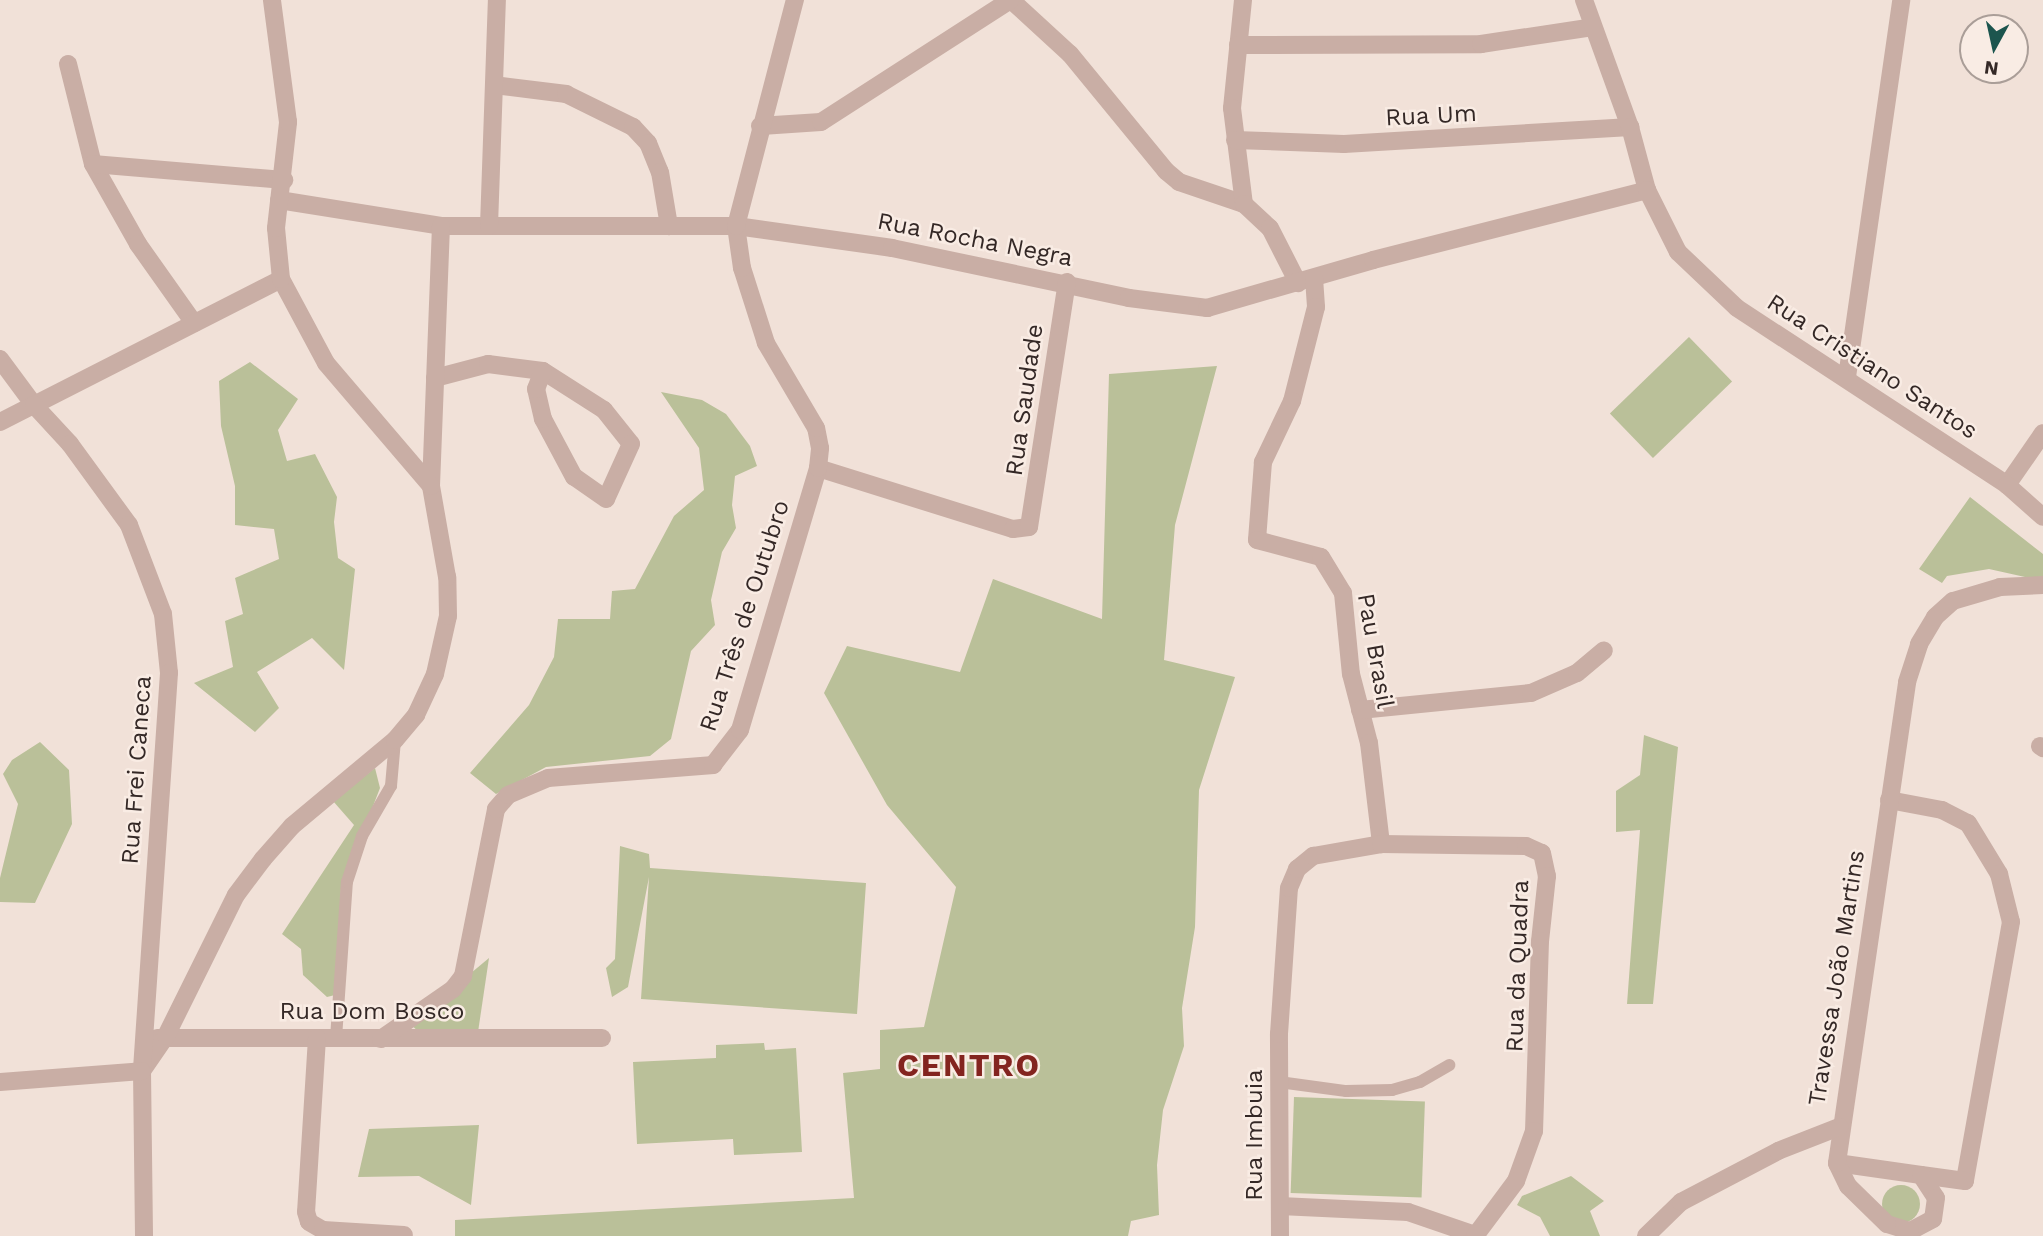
<!DOCTYPE html>
<meta charset="utf-8">
<style>
body{margin:0}
#map{position:relative;width:2043px;height:1236px;overflow:hidden;background:#f1e1d8;font-family:"Work Sans",sans-serif}
div>[style]{position:absolute}
.green>*{inset:0;background:#bac099;transform-origin:0 0}
.round{border-radius:50%}
.service>*{height:12px;margin:-6px;padding:0 6px;transform-origin:6px;border-radius:6px;background:#c9aea5}
.minor>*{height:18px;margin:-9px;padding:0 9px;transform-origin:9px;border-radius:9px;background:#c9aea5}
.tertiary>*{height:18px;margin:-9px;padding:0 9px;transform-origin:9px;border-radius:9px;background:#c9aea5}
span{translate:-50% -50%;white-space:nowrap;text-align:center;line-height:1.15;-webkit-text-stroke:5px #f9ece4;paint-order:stroke}
.street-label{font-size:24px;color:#342826}
.district-label{font-size:32px;color:#83241f;font-weight:700;letter-spacing:2px}
.north{position:absolute;left:1959px;top:14px;width:70px;height:70px;box-sizing:border-box;background:#f9ece4;border:2px solid #aa9e98;border-radius:50%;rotate:188deg;font-size:19px;font-weight:700;line-height:28px;text-align:center;color:#342826}
.north::after{content:'';display:block;margin:auto;width:24px;height:32px;background:#1c554e;clip-path:polygon(50% 0,100% 100%,50% 72%,0 100%)}
</style>
<div id="map">
<div class="green">
<div style="left:1689px;top:337px;width:62px;height:110px;rotate:46deg"></div>
<div style="clip-path:polygon(250px 362px,298px 399px,278px 430px,287px 461px,315px 454px,337px 497px,334px 522px,338px 558px,355px 569px,344px 670px,312px 638px,257px 672px,279px 708px,255px 732px,194px 683px,233px 667px,225px 621px,243px 614px,235px 578px,279px 559px,274px 529px,235px 525px,235px 486px,221px 426px,219px 381px)"></div>
<div style="clip-path:polygon(1217px 366px,1175px 525px,1164px 660px,1235px 677px,1199px 790px,1195px 927px,1182px 1008px,1184px 1046px,1163px 1110px,1157px 1165px,1159px 1215px,1131px 1221px,1128px 1236px,455px 1236px,455px 1220px,854px 1198px,843px 1073px,880px 1069px,880px 1030px,924px 1027px,956px 887px,887px 805px,824px 693px,847px 646px,960px 672px,993px 579px,1102px 619px,1109px 374px)"></div>
<div style="clip-path:polygon(661px 392px,702px 400px,726px 414px,750px 446px,757px 466px,735px 476px,732px 505px,736px 528px,722px 552px,711px 600px,715px 625px,691px 651px,671px 739px,650px 756px,546px 767px,496px 794px,470px 773px,529px 705px,554px 657px,558px 619px,610px 619px,612px 591px,635px 589px,674px 516px,704px 490px,699px 448px)"></div>
<div style="clip-path:polygon(1970px 497px,2043px 554px,2043px 581px,1989px 569px,1947px 576px,1942px 583px,1919px 569px)"></div>
<div style="clip-path:polygon(1644px 735px,1678px 747px,1653px 1004px,1627px 1004px,1640px 830px,1616px 832px,1616px 791px,1640px 775px)"></div>
<div style="clip-path:polygon(40px 742px,69px 770px,72px 824px,35px 903px,0 902px,0 878px,18px 804px,3px 774px,12px 760px)"></div>
<div style="clip-path:polygon(375px 768px,380px 788px,341px 889px,335px 995px,327px 997px,303px 975px,301px 949px,282px 934px,354px 825px,333px 801px)"></div>
<div style="clip-path:polygon(620px 846px,649px 854px,650px 868px,866px 883px,857px 1014px,641px 999px,649px 877px,628px 987px,612px 997px,606px 968px,615px 959px)"></div>
<div style="clip-path:polygon(489px 958px,478px 1032px,419px 1032px,410px 1024px)"></div>
<div style="clip-path:polygon(764px 1043px,765px 1050px,796px 1048px,802px 1152px,734px 1155px,733px 1139px,637px 1144px,633px 1062px,716px 1058px,716px 1045px)"></div>
<div style="left:1294px;top:1097px;width:131px;height:96px;rotate:2deg"></div>
<div style="clip-path:polygon(479px 1125px,471px 1205px,419px 1176px,358px 1177px,369px 1129px)"></div>
<div style="clip-path:polygon(1571px 1176px,1604px 1201px,1590px 1211px,1600px 1236px,1550px 1236px,1540px 1217px,1517px 1205px,1522px 1196px)"></div>
<div class="round" style="left:1882px;top:1185px;width:38px;height:38px"></div>
</div>
<div class="service">
<div style="left:336px;top:1038px;width:156px;rotate:-86deg"></div>
<div style="left:347px;top:882px;width:48px;rotate:-71.9deg"></div>
<div style="left:362px;top:836px;width:58px;rotate:-59.9deg"></div>
<div style="left:391px;top:786px;width:46px;rotate:-85deg"></div>
<div style="left:1279px;top:1082px;width:68px;rotate:7.7deg"></div>
<div style="left:1346px;top:1091px;width:46px;rotate:-1.2deg"></div>
<div style="left:1392px;top:1090px;width:29px;rotate:-16deg"></div>
<div style="left:1420px;top:1082px;width:34px;rotate:-30deg"></div>
</div>
<div class="minor">
<div style="left:1011px;top:0;width:80px;rotate:42.5deg"></div>
<div style="left:1070px;top:54px;width:151px;rotate:50.6deg"></div>
<div style="left:1166px;top:171px;width:17px;rotate:40deg"></div>
<div style="left:1179px;top:182px;width:69px;rotate:18.7deg"></div>
<div style="left:1243px;top:0;width:109px;rotate:95.8deg"></div>
<div style="left:1232px;top:108px;width:97px;rotate:82.9deg"></div>
<div style="left:1244px;top:204px;width:35px;rotate:43deg"></div>
<div style="left:1270px;top:228px;width:62px;rotate:63deg"></div>
<div style="left:1238px;top:45px;width:243px;rotate:-0.2deg"></div>
<div style="left:1481px;top:44px;width:113px;rotate:-8.6deg"></div>
<div style="left:68px;top:64px;width:103px;rotate:76deg"></div>
<div style="left:93px;top:164px;width:92px;rotate:60.6deg"></div>
<div style="left:138px;top:244px;width:97px;rotate:54.7deg"></div>
<div style="left:494px;top:85px;width:73px;rotate:7.1deg"></div>
<div style="left:566px;top:94px;width:75px;rotate:26.2deg"></div>
<div style="left:633px;top:127px;width:22px;rotate:47deg"></div>
<div style="left:648px;top:143px;width:31px;rotate:68deg"></div>
<div style="left:660px;top:172px;width:55px;rotate:80.5deg"></div>
<div style="left:760px;top:126px;width:61px;rotate:-3.8deg"></div>
<div style="left:821px;top:122px;width:225px;rotate:-32.8deg"></div>
<div style="left:1235px;top:140px;width:109px;rotate:2.1deg"></div>
<div style="left:1344px;top:144px;width:287px;rotate:-3.4deg"></div>
<div style="left:93px;top:164px;width:192px;rotate:4.8deg"></div>
<div style="left:279px;top:200px;width:164px;rotate:9.1deg"></div>
<div style="left:441px;top:226px;width:295px"></div>
<div style="left:736px;top:226px;width:158px;rotate:8deg"></div>
<div style="left:892px;top:248px;width:242px;rotate:11.9deg"></div>
<div style="left:1129px;top:298px;width:79px;rotate:7.3deg"></div>
<div style="left:1207px;top:308px;width:173px;rotate:-16.1deg"></div>
<div style="left:1373px;top:260px;width:283px;rotate:-14.3deg"></div>
<div style="left:489px;top:226px;width:226px;rotate:-88deg"></div>
<div style="left:1314px;top:278px;width:29px;rotate:86deg"></div>
<div style="left:1316px;top:307px;width:97px;rotate:104.3deg"></div>
<div style="left:1292px;top:401px;width:68px;rotate:115.4deg"></div>
<div style="left:1263px;top:462px;width:78px;rotate:94.4deg"></div>
<div style="left:1257px;top:540px;width:66px;rotate:14.9deg"></div>
<div style="left:1321px;top:557px;width:42px;rotate:58.6deg"></div>
<div style="left:1343px;top:593px;width:81px;rotate:84.4deg"></div>
<div style="left:1351px;top:674px;width:71px;rotate:75.4deg"></div>
<div style="left:1369px;top:743px;width:102px;rotate:83.2deg"></div>
<div style="left:0;top:359px;width:57px;rotate:53.5deg"></div>
<div style="left:34px;top:405px;width:277px;rotate:-27deg"></div>
<div style="left:1847px;top:377px;width:381px;rotate:-81.8deg"></div>
<div style="left:435px;top:378px;width:55px;rotate:-14.8deg"></div>
<div style="left:488px;top:364px;width:55px;rotate:7.3deg"></div>
<div style="left:543px;top:371px;width:72px;rotate:32.6deg"></div>
<div style="left:604px;top:410px;width:43px;rotate:51.5deg"></div>
<div style="left:631px;top:444px;width:60px;rotate:114.4deg"></div>
<div style="left:606px;top:499px;width:39px;rotate:-145deg"></div>
<div style="left:574px;top:477px;width:66px;rotate:-118.1deg"></div>
<div style="left:543px;top:419px;width:31px;rotate:-103deg"></div>
<div style="left:536px;top:389px;width:19px;rotate:-69deg"></div>
<div style="left:818px;top:468px;width:204px;rotate:17.4deg"></div>
<div style="left:1013px;top:529px;width:16px;rotate:-7deg"></div>
<div style="left:1029px;top:527px;width:248px;rotate:-81.2deg"></div>
<div style="left:2007px;top:485px;width:63px;rotate:-55.3deg"></div>
<div style="left:431px;top:486px;width:260px;rotate:-87.8deg"></div>
<div style="left:1360px;top:710px;width:172px;rotate:-5.7deg"></div>
<div style="left:1531px;top:693px;width:50px;rotate:-23.5deg"></div>
<div style="left:1577px;top:673px;width:35px;rotate:-40deg"></div>
<div style="left:2040px;top:746px;width:4px;rotate:34deg"></div>
<div style="left:1889px;top:800px;width:54px;rotate:10.7deg"></div>
<div style="left:1942px;top:810px;width:29px;rotate:27deg"></div>
<div style="left:1968px;top:823px;width:60px;rotate:58.7deg"></div>
<div style="left:1999px;top:874px;width:49px;rotate:76deg"></div>
<div style="left:2011px;top:922px;width:263px;rotate:100.1deg"></div>
<div style="left:1965px;top:1181px;width:44px;rotate:-172.2deg"></div>
<div style="left:157px;top:1038px;width:445px"></div>
<div style="left:317px;top:1038px;width:174px;rotate:93.6deg"></div>
<div style="left:306px;top:1212px;width:10px;rotate:73deg"></div>
<div style="left:309px;top:1222px;width:16px;rotate:30deg"></div>
<div style="left:323px;top:1230px;width:81px;rotate:3.5deg"></div>
<div style="left:381px;top:1039px;width:88px;rotate:-34.8deg"></div>
<div style="left:453px;top:989px;width:16px;rotate:-52deg"></div>
<div style="left:463px;top:976px;width:170px;rotate:-78.8deg"></div>
<div style="left:496px;top:809px;width:18px;rotate:-49deg"></div>
<div style="left:508px;top:795px;width:43px;rotate:-23deg"></div>
<div style="left:548px;top:778px;width:166px;rotate:-4.5deg"></div>
<div style="left:713px;top:765px;width:44px;rotate:-52.4deg"></div>
<div style="left:740px;top:730px;width:273px;rotate:-73.4deg"></div>
<div style="left:818px;top:468px;width:20px;rotate:-84deg"></div>
<div style="left:820px;top:448px;width:20px;rotate:-101deg"></div>
<div style="left:816px;top:428px;width:99px;rotate:-120.5deg"></div>
<div style="left:766px;top:343px;width:79px;rotate:-107.7deg"></div>
<div style="left:742px;top:268px;width:42px;rotate:-98.1deg"></div>
<div style="left:736px;top:226px;width:234px;rotate:-75.4deg"></div>
<div style="left:142px;top:1071px;width:42px;rotate:-55.6deg"></div>
<div style="left:166px;top:1036px;width:157px;rotate:-63.6deg"></div>
<div style="left:236px;top:895px;width:45px;rotate:-53.1deg"></div>
<div style="left:263px;top:859px;width:44px;rotate:-48.7deg"></div>
<div style="left:292px;top:826px;width:134px;rotate:-39.9deg"></div>
<div style="left:395px;top:740px;width:33px;rotate:-50deg"></div>
<div style="left:416px;top:715px;width:45px;rotate:-65.1deg"></div>
<div style="left:435px;top:674px;width:59px;rotate:-77.4deg"></div>
<div style="left:448px;top:616px;width:39px;rotate:-91deg"></div>
<div style="left:447px;top:577px;width:92px;rotate:-100deg"></div>
<div style="left:431px;top:486px;width:162px;rotate:-130.5deg"></div>
<div style="left:326px;top:363px;width:95px;rotate:-118.2deg"></div>
<div style="left:281px;top:279px;width:51px;rotate:-95.6deg"></div>
<div style="left:276px;top:228px;width:107px;rotate:-83.5deg"></div>
<div style="left:288px;top:122px;width:123px;rotate:-97.5deg"></div>
<div style="left:1837px;top:1163px;width:85px;rotate:8.1deg"></div>
<div style="left:1921px;top:1175px;width:27px;rotate:57deg"></div>
<div style="left:1936px;top:1198px;width:21px;rotate:98deg"></div>
<div style="left:1933px;top:1219px;width:26px;rotate:152deg"></div>
<div style="left:1910px;top:1231px;width:24px;rotate:-163deg"></div>
<div style="left:1887px;top:1224px;width:54px;rotate:-135.7deg"></div>
<div style="left:1848px;top:1186px;width:25px;rotate:-116deg"></div>
<div style="left:1837px;top:1163px;width:486px;rotate:-81.7deg"></div>
<div style="left:1907px;top:682px;width:40px;rotate:-72deg"></div>
<div style="left:1919px;top:644px;width:31px;rotate:-59deg"></div>
<div style="left:1935px;top:617px;width:24px;rotate:-42deg"></div>
<div style="left:1953px;top:601px;width:49px;rotate:-16.6deg"></div>
<div style="left:2000px;top:587px;width:43px;rotate:-2.7deg"></div>
<div style="left:1280px;top:1206px;width:128px;rotate:2.7deg"></div>
<div style="left:1408px;top:1212px;width:71px;rotate:18.9deg"></div>
<div style="left:1280px;top:1236px;width:202px;rotate:-90.3deg"></div>
<div style="left:1279px;top:1034px;width:146px;rotate:-86.1deg"></div>
<div style="left:1289px;top:888px;width:21px;rotate:-67deg"></div>
<div style="left:1297px;top:869px;width:21px;rotate:-39deg"></div>
<div style="left:1313px;top:856px;width:69px;rotate:-10deg"></div>
<div style="left:1381px;top:844px;width:145px;rotate:0.8deg"></div>
<div style="left:1526px;top:846px;width:17px;rotate:24deg"></div>
<div style="left:1542px;top:853px;width:24px;rotate:78deg"></div>
<div style="left:1547px;top:876px;width:65px;rotate:96.1deg"></div>
<div style="left:1540px;top:941px;width:190px;rotate:91.8deg"></div>
<div style="left:1534px;top:1131px;width:53px;rotate:109.8deg"></div>
<div style="left:1516px;top:1181px;width:69px;rotate:126.7deg"></div>
<div style="left:1646px;top:1236px;width:49px;rotate:-44.2deg"></div>
<div style="left:1681px;top:1202px;width:110px;rotate:-27.7deg"></div>
<div style="left:1778px;top:1151px;width:66px;rotate:-21.5deg"></div>
</div>
<div class="tertiary">
<div style="left:1584px;top:0;width:135px;rotate:70.1deg"></div>
<div style="left:1630px;top:127px;width:65px;rotate:74.9deg"></div>
<div style="left:1647px;top:190px;width:69px;rotate:63.4deg"></div>
<div style="left:1678px;top:252px;width:81px;rotate:43.5deg"></div>
<div style="left:1737px;top:308px;width:323px;rotate:33.2deg"></div>
<div style="left:2007px;top:485px;width:48px;rotate:41.6deg"></div>
<div style="left:0;top:422px;width:38px;rotate:-27deg"></div>
<div style="left:34px;top:405px;width:53px;rotate:47.3deg"></div>
<div style="left:70px;top:444px;width:100px;rotate:53.9deg"></div>
<div style="left:129px;top:525px;width:95px;rotate:69.1deg"></div>
<div style="left:163px;top:614px;width:59px;rotate:84.2deg"></div>
<div style="left:169px;top:673px;width:399px;rotate:93.9deg"></div>
<div style="left:142px;top:1071px;width:165px;rotate:89.3deg"></div>
<div style="left:0;top:1082px;width:142px;rotate:-4.4deg"></div>
</div>
<div class="street-label">
<span style="left:1431px;top:116px;rotate:-3deg">Rua Um</span>
<span style="left:975px;top:240px;rotate:11deg">Rua Rocha Negra</span>
<span style="left:1872px;top:367px;rotate:33deg">Rua Cristiano Santos</span>
<span style="left:1025px;top:400px;rotate:-82deg">Rua Saudade</span>
<span style="left:745px;top:616px;rotate:-72deg">Rua Três de Outubro</span>
<span style="left:1375px;top:651px;rotate:80deg">Pau Brasil</span>
<span style="left:137px;top:770px;rotate:-86deg">Rua Frei Caneca</span>
<span style="left:1518px;top:966px;rotate:-88deg">Rua da Quadra</span>
<span style="left:1837px;top:978px;rotate:-81deg">Travessa João Martins</span>
<span style="left:372px;top:1012px">Rua Dom Bosco</span>
<span style="left:1255px;top:1135px;rotate:-90deg">Rua Imbuia</span>
</div>
<div class="district-label">
<span style="left:969px;top:1065px">CENTRO</span>
</div>
<div class="north">N</div>
</div>
